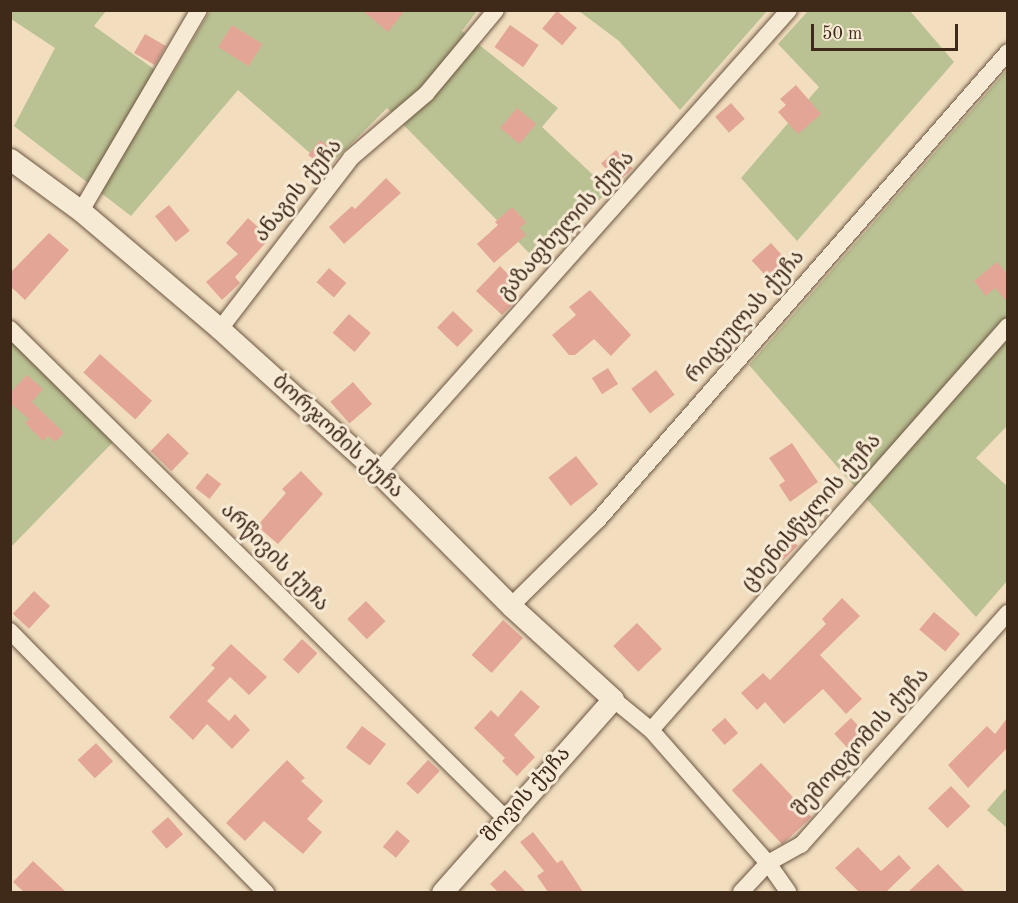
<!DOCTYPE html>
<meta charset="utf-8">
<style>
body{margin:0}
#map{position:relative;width:1018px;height:903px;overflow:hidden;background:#f2debf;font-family:"Old Standard TT","Noto Serif Georgian",serif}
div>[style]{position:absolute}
.green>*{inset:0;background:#bac192}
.building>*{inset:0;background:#e3a696;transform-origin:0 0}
.roads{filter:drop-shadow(0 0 2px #6c5642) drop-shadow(0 0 2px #6c5642)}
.minor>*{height:16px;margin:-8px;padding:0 8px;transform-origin:8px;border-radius:8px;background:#f7ead5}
.tertiary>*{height:21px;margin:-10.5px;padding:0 10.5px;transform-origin:10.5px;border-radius:10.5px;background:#f7ead5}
span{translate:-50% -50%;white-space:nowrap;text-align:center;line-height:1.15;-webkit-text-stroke:6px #f7ead5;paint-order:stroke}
.street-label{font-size:21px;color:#3f2919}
.frame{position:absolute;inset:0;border:12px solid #3f2919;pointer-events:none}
.scale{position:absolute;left:811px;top:24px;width:147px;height:27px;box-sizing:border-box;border:3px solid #3f2919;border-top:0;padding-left:8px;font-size:18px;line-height:21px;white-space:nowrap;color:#3f2919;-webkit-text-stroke:4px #f7ead5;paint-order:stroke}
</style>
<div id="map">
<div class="green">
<div style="clip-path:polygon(10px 11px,106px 11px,94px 26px,169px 80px,210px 11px,477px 11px,462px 31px,558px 108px,542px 127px,609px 190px,539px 263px,387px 108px,327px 168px,238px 90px,131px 216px,14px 126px,55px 48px,11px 19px)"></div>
<div style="clip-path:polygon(579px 11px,767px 11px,680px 110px,619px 41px)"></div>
<div style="clip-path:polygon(808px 11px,910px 11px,954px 62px,797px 241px,741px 178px,819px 87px,778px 44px)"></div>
<div style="clip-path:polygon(1007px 70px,1007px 426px,976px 458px,1007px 486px,1007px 581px,976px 617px,846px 477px,749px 365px)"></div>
<div style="clip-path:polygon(13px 340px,115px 440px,11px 547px,10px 343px)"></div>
<div style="clip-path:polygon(1007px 787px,1007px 828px,987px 810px)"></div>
</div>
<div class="building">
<div style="clip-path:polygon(362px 10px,405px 10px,388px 32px)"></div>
<div style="left:557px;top:11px;width:26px;height:23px;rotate:40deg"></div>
<div style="left:232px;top:25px;width:36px;height:26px;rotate:32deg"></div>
<div style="left:510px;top:25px;width:35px;height:27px;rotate:35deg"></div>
<div style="left:145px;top:34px;width:24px;height:22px;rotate:30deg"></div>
<div style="clip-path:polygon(796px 85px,821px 114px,798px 134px,778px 112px,786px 105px,780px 99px)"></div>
<div style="left:731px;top:103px;width:21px;height:21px;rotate:49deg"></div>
<div style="left:517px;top:108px;width:25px;height:26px;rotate:40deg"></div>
<div style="left:320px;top:140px;width:18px;height:19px;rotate:38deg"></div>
<div style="left:616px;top:150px;width:25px;height:20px;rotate:48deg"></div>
<div style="clip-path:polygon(386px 178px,401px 193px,344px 244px,329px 227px,352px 206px,355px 209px)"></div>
<div style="left:169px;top:205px;width:33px;height:18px;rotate:51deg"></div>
<div style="clip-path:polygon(512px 207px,526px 222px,520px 228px,526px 235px,494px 263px,477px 244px,498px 225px,495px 222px)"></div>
<div style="clip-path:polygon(248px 218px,270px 238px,235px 277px,240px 283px,222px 300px,206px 282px,238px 254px,226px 243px)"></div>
<div style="clip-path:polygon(49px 233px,69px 250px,25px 300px,10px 286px,10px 273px)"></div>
<div style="left:771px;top:243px;width:25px;height:26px;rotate:48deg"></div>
<div style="clip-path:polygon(997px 262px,1008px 275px,1008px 303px,995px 288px,986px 296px,974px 281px)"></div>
<div style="clip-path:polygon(500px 266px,512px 278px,507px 283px,520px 296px,502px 315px,476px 291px)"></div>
<div style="left:329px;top:268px;width:23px;height:19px;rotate:41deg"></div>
<div style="clip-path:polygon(590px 290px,631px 335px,611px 356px,594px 339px,575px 355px,569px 355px,552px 335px,576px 315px,569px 307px)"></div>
<div style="left:453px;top:311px;width:28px;height:23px;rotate:44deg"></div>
<div style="left:349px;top:314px;width:29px;height:25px;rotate:41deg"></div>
<div style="left:100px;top:354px;width:70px;height:25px;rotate:42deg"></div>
<div style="left:608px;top:368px;width:19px;height:19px;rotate:58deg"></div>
<div style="left:656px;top:370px;width:31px;height:31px;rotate:53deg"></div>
<div style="clip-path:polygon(27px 375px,43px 389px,32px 402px,64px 433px,55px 442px,48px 436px,43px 441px,25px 423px,29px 419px,10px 403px,10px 393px)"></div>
<div style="left:353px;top:382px;width:29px;height:30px;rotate:49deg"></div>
<div style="left:168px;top:433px;width:29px;height:25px;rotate:44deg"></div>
<div style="clip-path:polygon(792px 443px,818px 482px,790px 502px,779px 485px,785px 481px,769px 458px)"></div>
<div style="left:576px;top:456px;width:36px;height:35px;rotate:52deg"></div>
<div style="clip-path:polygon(301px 471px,323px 494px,278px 544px,257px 526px,286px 493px,282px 489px)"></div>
<div style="left:207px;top:473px;width:18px;height:19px;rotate:38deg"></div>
<div style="left:785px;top:533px;width:18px;height:21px;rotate:45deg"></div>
<div style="left:34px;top:591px;width:22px;height:31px;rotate:43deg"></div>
<div style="clip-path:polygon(842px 598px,860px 616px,820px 655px,862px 699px,846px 714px,823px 689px,784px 724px,765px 702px,757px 710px,741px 693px,763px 673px,770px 680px,826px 624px,822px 619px)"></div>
<div style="left:366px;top:601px;width:28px;height:26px;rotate:46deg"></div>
<div style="left:934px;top:612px;width:34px;height:23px;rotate:40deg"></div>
<div style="left:503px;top:620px;width:27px;height:47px;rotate:42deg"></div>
<div style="left:637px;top:623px;width:36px;height:33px;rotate:46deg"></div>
<div style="left:302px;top:639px;width:21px;height:28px;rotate:43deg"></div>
<div style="clip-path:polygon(231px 644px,267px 677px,249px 695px,230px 677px,207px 701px,229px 721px,235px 714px,250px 730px,232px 749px,207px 724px,193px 740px,169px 717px,215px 668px,211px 665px)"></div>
<div style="clip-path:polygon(521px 690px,540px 707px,514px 735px,535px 757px,517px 776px,502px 761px,505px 758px,474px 728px,491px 710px,498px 717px)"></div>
<div style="clip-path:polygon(1008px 717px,1008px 747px,968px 788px,948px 765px,987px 726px,995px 734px)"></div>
<div style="left:725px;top:718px;width:20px;height:18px;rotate:49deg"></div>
<div style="left:851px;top:718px;width:23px;height:23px;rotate:47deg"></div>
<div style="left:362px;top:726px;width:30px;height:27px;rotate:37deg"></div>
<div style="left:96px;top:743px;width:25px;height:25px;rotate:47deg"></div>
<div style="clip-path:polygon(287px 760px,305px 778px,301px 781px,323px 801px,307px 819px,322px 832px,303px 854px,264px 821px,245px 841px,226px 823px)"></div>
<div style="left:428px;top:760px;width:16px;height:32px;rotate:43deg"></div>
<div style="left:761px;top:763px;width:74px;height:40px;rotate:47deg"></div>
<div style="left:951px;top:786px;width:28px;height:32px;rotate:46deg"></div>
<div style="left:168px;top:817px;width:23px;height:22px;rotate:49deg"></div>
<div style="left:397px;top:830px;width:17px;height:22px;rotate:40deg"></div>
<div style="clip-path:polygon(533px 832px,557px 863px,562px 860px,583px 892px,548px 892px,537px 876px,544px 871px,520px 842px)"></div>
<div style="clip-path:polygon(858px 847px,881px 871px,899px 855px,911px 868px,886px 892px,859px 892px,835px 868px)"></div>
<div style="clip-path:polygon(33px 861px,66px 892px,24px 892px,13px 882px)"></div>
<div style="clip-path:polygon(938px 864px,965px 892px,908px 892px)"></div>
<div style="clip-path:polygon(505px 870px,526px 892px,498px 892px,490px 884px)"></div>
</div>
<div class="roads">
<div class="minor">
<div style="left:81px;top:211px;width:233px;rotate:-59.6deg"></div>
<div style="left:10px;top:329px;width:697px;rotate:44.65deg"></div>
<div style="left:220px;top:329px;width:215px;rotate:-52.5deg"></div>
<div style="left:351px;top:158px;width:99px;rotate:-40.5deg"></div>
<div style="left:426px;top:94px;width:109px;rotate:-50.2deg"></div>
<div style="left:378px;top:472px;width:618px;rotate:-48.34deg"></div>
<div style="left:511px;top:606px;width:122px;rotate:-44.7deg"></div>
<div style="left:598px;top:520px;width:622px;rotate:-48.78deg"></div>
<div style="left:10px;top:631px;width:366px;rotate:45.6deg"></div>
<div style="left:613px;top:699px;width:49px;rotate:39.2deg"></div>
<div style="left:651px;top:730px;width:177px;rotate:48.7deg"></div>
<div style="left:768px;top:863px;width:35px;rotate:55deg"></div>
<div style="left:651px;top:730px;width:539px;rotate:-48.53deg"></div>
<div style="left:741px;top:892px;width:40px;rotate:-47deg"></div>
<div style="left:768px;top:863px;width:38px;rotate:-29deg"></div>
<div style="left:801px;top:845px;width:311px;rotate:-48.3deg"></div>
</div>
<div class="tertiary">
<div style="left:10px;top:159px;width:88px;rotate:36.2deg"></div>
<div style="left:81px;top:211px;width:182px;rotate:40.3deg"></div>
<div style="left:220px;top:329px;width:213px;rotate:42.1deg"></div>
<div style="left:378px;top:472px;width:189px;rotate:45.2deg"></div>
<div style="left:511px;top:606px;width:138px;rotate:42.4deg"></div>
<div style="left:613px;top:699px;width:258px;rotate:131.5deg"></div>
</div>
</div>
<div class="street-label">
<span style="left:299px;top:191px;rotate:-51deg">ანაგის ქუჩა</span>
<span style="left:567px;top:226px;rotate:-48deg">გაზაფხულის ქუჩა</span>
<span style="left:746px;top:317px;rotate:-49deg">რიცეულას ქუჩა</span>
<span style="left:337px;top:437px;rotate:43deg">ბორჯომის ქუჩა</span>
<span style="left:812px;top:513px;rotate:-49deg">ცხენისწყლის ქუჩა</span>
<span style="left:274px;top:558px;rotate:45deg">არწივის ქუჩა</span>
<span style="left:862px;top:743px;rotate:-48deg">შემოდგომის ქუჩა</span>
<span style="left:527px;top:795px;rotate:-48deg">შოვის ქუჩა</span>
</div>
<div class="frame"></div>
<div class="scale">50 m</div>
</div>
